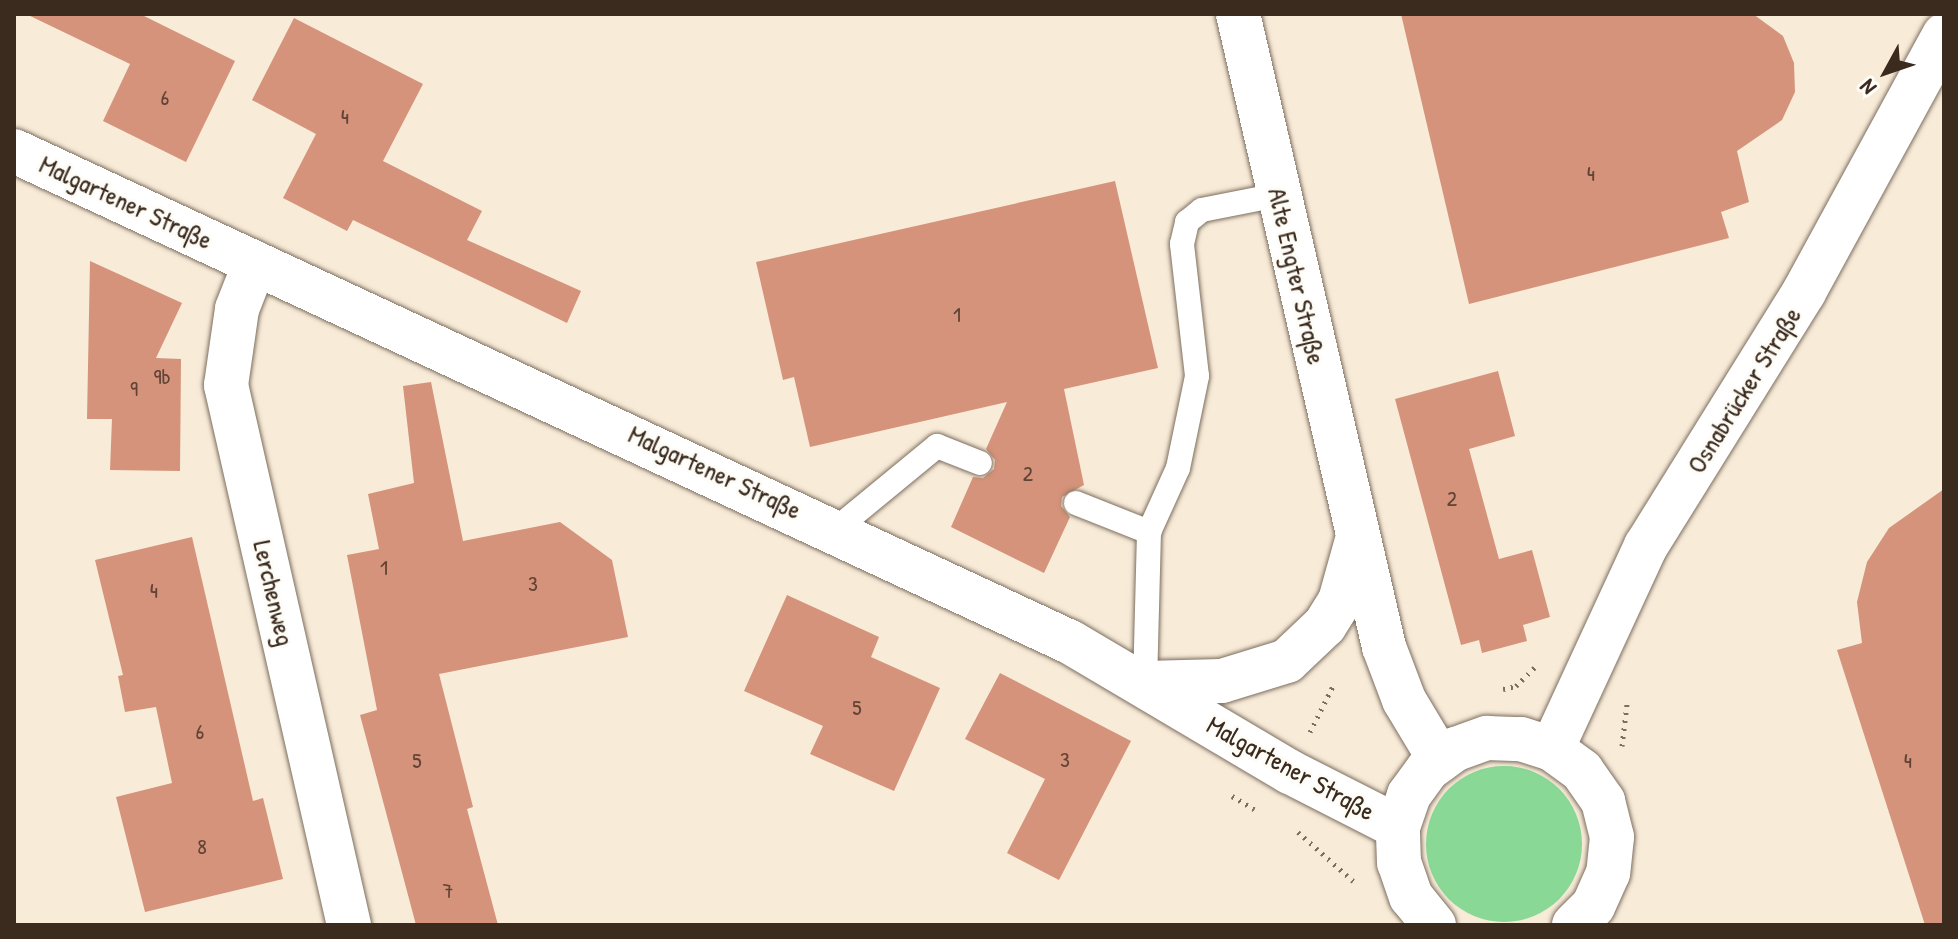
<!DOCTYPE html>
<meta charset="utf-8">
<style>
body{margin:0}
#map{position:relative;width:1958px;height:939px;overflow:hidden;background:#f8ebd8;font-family:"Patrick Hand",sans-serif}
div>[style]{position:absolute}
.green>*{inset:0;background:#89d896}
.round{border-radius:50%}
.building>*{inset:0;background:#d4937a}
.path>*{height:5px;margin-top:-2.5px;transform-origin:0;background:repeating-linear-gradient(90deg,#7d6e5f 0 2px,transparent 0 8px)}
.roads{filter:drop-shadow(0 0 2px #7d6e5f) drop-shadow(0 0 2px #7d6e5f)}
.lane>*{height:24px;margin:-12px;padding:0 12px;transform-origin:12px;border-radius:12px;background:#fff}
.street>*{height:44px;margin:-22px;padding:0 22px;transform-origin:22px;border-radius:22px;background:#fff}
.secondary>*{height:44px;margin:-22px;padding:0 22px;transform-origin:22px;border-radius:22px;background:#fff}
span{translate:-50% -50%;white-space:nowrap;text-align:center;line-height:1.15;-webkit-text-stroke:6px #fdfcf7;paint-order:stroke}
.number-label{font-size:22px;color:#614435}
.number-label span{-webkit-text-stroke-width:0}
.street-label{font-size:26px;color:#3b2a1e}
.frame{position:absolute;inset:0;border:16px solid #3b2a1e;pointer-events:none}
.north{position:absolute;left:1846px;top:32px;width:80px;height:80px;-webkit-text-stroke:6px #fdfcf7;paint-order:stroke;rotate:230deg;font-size:22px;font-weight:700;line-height:32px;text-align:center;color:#3b2a1e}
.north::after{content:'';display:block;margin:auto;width:28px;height:36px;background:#3b2a1e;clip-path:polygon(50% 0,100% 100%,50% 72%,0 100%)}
</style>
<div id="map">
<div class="green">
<div class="round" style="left:1426px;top:766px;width:156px;height:156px"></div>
</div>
<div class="building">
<div style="clip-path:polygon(26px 14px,140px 14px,235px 61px,186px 162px,103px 121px,130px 64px)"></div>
<div style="clip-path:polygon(1401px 14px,1753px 14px,1783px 36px,1794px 63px,1795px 92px,1782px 120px,1737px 151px,1749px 202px,1721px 212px,1729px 238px,1469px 304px)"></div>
<div style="clip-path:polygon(294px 18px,423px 84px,383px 161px,482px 211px,467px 240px,581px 291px,567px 323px,353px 220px,347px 231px,283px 198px,316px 134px,252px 100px)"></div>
<div style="clip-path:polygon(1115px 181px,1158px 368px,1064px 389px,1084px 485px,1062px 497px,1061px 506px,1070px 517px,1044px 573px,951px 527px,973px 477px,983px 478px,994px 469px,995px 460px,986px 449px,1007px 402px,810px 447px,794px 377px,783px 380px,756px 262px)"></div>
<div style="clip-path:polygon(90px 261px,182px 303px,156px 358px,181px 359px,180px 471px,110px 470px,112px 419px,87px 419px)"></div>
<div style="clip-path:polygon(1498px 371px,1515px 436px,1469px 449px,1499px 559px,1532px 550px,1550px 617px,1523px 625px,1527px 641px,1482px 653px,1479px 640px,1461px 645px,1395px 399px)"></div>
<div style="clip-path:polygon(431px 382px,463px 541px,560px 522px,612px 560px,628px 637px,439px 674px,473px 807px,467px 809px,498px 925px,416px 925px,360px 715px,377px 710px,347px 555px,379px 549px,368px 494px,414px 483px,403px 386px)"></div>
<div style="clip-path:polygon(1944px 489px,1944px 925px,1925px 925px,1837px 650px,1862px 643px,1857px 602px,1867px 562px,1889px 528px)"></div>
<div style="clip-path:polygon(192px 537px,253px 801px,263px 798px,283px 879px,145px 912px,116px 797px,172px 783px,156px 707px,125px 712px,118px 676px,123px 675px,95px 560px)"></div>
<div style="clip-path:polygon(787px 595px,879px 637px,871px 657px,940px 688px,894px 791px,810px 754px,823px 726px,744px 691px)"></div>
<div style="clip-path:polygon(1000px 673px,1131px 741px,1059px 880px,1007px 853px,1045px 779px,965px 739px)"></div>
</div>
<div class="path">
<div style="left:1503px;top:689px;width:13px;rotate:-13deg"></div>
<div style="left:1516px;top:686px;width:28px;rotate:-45deg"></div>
<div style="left:1310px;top:732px;width:54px;rotate:-63.4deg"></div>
<div style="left:1622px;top:746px;width:42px;rotate:-83.2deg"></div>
<div style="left:1232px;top:796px;width:26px;rotate:31deg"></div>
<div style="left:1298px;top:832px;width:74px;rotate:41.7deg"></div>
</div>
<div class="roads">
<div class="lane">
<div style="left:1076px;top:503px;width:79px;rotate:21.7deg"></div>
<div style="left:1149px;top:532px;width:151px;rotate:91.5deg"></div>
<div style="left:836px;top:529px;width:131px;rotate:-39.4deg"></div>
<div style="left:937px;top:446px;width:46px;rotate:21.6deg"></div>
<div style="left:1149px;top:532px;width:70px;rotate:-65.6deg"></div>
<div style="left:1178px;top:468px;width:94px;rotate:-78.3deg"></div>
<div style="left:1197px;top:376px;width:133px;rotate:-96.5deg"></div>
<div style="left:1182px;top:244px;width:23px;rotate:-77deg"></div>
<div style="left:1187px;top:222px;width:19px;rotate:-39deg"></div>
<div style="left:1202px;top:210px;width:77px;rotate:-11.2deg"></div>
</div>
<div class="street">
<div style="left:1238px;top:14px;width:650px;rotate:77.01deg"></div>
<div style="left:1384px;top:647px;width:57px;rotate:69.3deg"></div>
<div style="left:1404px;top:700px;width:70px;rotate:59deg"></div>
<div style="left:255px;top:263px;width:49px;rotate:111.4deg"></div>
<div style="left:237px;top:309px;width:77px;rotate:98.2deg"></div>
<div style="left:226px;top:385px;width:554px;rotate:77.17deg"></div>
<div style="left:1145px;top:683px;width:77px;rotate:-1.5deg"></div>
<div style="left:1222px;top:681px;width:68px;rotate:-17.1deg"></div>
<div style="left:1287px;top:661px;width:52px;rotate:-43.5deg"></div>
<div style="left:1325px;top:625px;width:28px;rotate:-58deg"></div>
<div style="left:1340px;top:601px;width:63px;rotate:-74.4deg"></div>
</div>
<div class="secondary">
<div style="left:14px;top:151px;width:1165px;rotate:24.94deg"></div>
<div style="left:1070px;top:642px;width:256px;rotate:30.6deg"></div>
<div style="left:1290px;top:772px;width:121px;rotate:27deg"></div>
<div style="left:1552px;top:749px;width:224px;rotate:-65.2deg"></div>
<div style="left:1646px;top:546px;width:299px;rotate:-58.1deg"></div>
<div style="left:1804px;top:292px;width:293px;rotate:-61.4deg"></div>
<div style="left:1434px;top:925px;width:36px;rotate:-129deg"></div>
<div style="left:1411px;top:897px;width:36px;rotate:-109deg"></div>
<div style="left:1399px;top:863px;width:36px;rotate:-92deg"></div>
<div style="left:1398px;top:827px;width:34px;rotate:-71deg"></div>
<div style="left:1409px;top:795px;width:32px;rotate:-54deg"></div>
<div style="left:1428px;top:769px;width:34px;rotate:-36deg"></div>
<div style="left:1456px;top:749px;width:33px;rotate:-20deg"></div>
<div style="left:1487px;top:738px;width:34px;rotate:2deg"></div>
<div style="left:1521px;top:739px;width:33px;rotate:18deg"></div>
<div style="left:1552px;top:749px;width:37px;rotate:36deg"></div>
<div style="left:1582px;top:771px;width:37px;rotate:55deg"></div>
<div style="left:1603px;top:801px;width:37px;rotate:76deg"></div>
<div style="left:1612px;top:837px;width:36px;rotate:96deg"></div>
<div style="left:1608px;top:873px;width:36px;rotate:114deg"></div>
<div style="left:1593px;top:906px;width:27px;rotate:135deg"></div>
</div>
</div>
<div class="number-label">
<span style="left:165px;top:98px">6</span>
<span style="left:345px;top:117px">4</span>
<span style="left:1591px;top:174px">4</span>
<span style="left:957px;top:315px">1</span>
<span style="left:162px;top:377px">9b</span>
<span style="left:134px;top:389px">9</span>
<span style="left:1028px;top:474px">2</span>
<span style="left:1452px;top:499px">2</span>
<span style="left:384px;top:568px">1</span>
<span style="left:533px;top:584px">3</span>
<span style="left:154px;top:591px">4</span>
<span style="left:857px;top:708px">5</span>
<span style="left:200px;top:732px">6</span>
<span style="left:1065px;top:760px">3</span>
<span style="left:417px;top:761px">5</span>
<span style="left:1908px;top:761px">4</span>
<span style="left:202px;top:847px">8</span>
<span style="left:448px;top:891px">7</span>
</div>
<div class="street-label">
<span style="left:126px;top:202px;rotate:25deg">Malgartener Straße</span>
<span style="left:1297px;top:276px;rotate:77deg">Alte Engter Straße</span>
<span style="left:1744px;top:390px;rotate:-58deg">Osnabrücker Straße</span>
<span style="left:715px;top:472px;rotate:25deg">Malgartener Straße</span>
<span style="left:274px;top:593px;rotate:77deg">Lerchenweg</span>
<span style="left:1291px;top:768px;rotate:29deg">Malgartener Straße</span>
</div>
<div class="frame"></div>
<div class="north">N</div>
</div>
